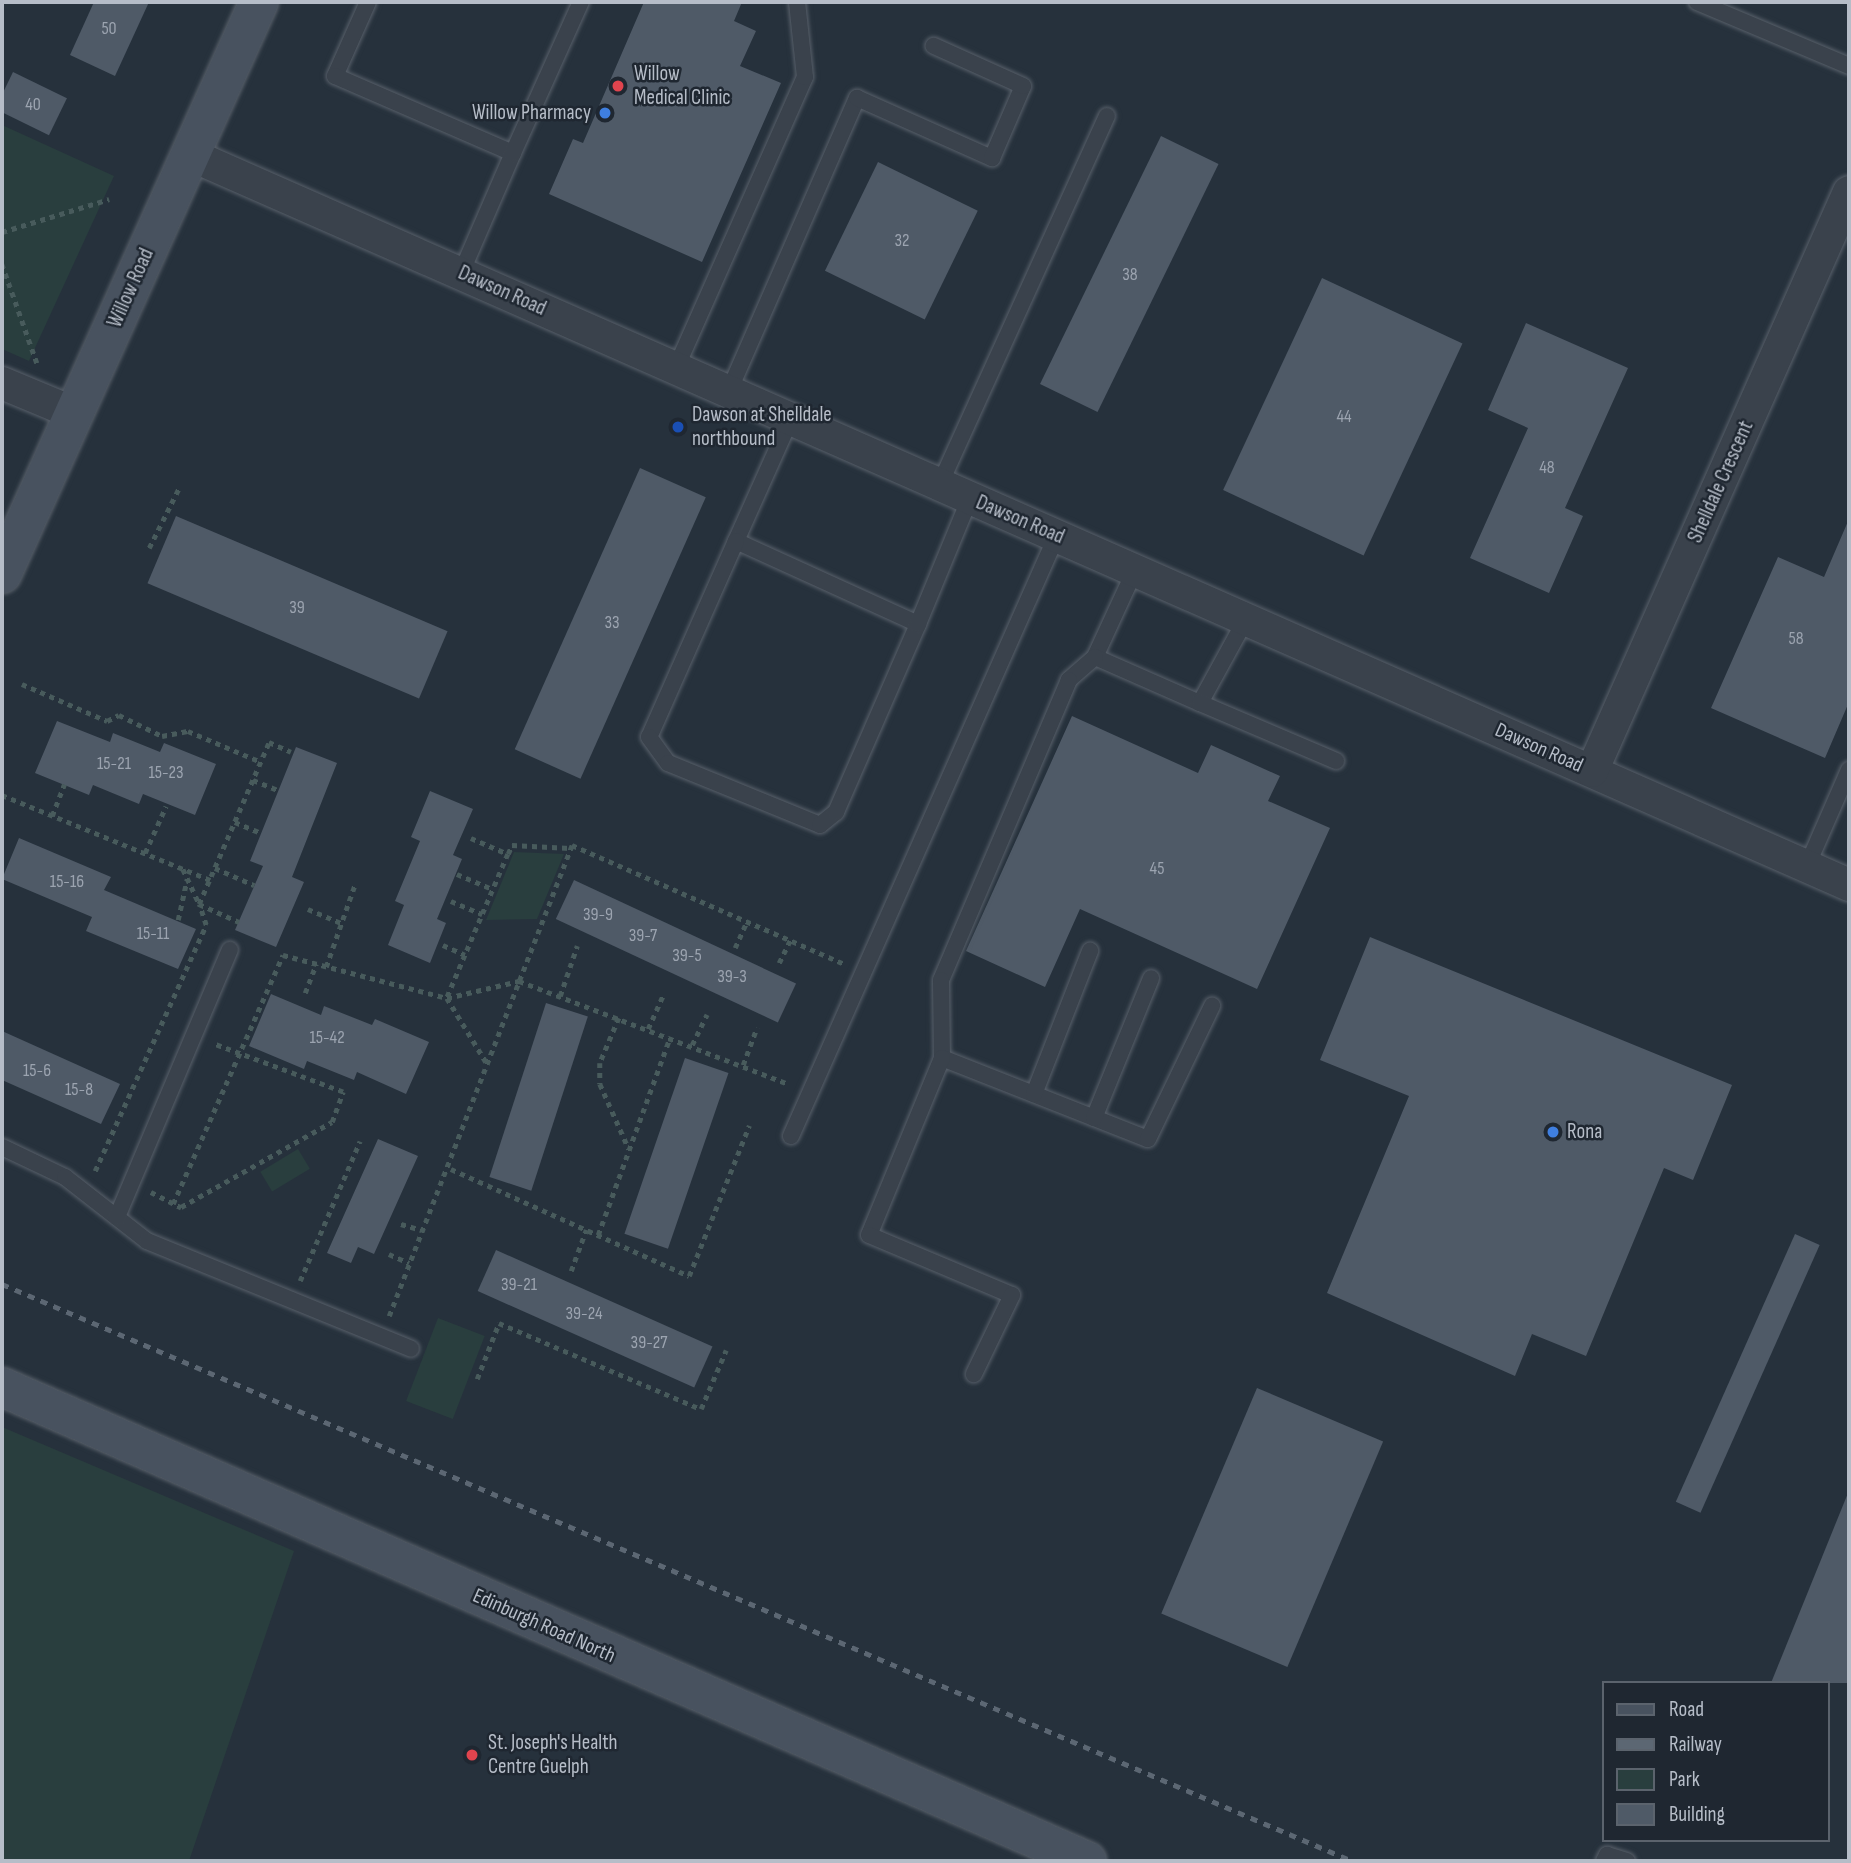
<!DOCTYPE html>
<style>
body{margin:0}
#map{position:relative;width:1851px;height:1863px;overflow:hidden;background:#26313c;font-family:"Sofia Sans Condensed",sans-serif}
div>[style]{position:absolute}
.green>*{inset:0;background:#293e3e;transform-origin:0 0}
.building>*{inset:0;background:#4f5a67;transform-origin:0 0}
.path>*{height:4.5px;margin-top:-2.25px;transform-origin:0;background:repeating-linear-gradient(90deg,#485b5c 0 5px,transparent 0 10px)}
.roads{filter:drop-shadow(0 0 2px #58606a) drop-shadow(0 0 2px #58606a)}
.service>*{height:16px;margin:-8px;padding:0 8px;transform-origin:8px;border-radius:8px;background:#3a424c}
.minor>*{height:32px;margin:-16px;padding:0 16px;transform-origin:16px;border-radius:16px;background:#3a424c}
.secondary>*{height:38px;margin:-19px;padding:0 19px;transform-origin:19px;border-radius:19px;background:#48525f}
.rail>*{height:5px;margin-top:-2.5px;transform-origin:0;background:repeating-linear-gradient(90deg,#5c6773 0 7px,transparent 0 14px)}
.dots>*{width:19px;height:19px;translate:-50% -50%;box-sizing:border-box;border:4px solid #1f2731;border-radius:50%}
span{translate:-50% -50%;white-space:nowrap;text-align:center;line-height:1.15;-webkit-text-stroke:5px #1f2731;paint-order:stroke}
.number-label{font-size:18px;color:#9ca4b0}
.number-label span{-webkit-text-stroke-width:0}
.poi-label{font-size:21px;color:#b6bdc8}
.left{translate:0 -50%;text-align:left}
.right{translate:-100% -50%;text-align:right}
.street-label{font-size:21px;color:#b6bdc8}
.frame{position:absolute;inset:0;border:4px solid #b6bdc8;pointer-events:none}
.legend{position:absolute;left:1602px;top:1681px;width:228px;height:161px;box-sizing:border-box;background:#1f2731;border:2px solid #5b636d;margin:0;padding:9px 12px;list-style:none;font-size:21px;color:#b6bdc8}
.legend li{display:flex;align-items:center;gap:14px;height:35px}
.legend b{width:35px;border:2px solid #5b636d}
</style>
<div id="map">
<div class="green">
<div style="clip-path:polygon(2px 125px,114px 176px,29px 361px,2px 349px)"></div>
<div style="clip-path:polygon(514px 852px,564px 854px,537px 919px,486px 920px)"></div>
<div style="left:298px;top:1149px;width:23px;height:44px;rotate:59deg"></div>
<div style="left:438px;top:1318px;width:50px;height:89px;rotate:21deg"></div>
<div style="clip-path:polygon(2px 1427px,294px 1551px,189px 1861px,2px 1861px)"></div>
</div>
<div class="building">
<div style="clip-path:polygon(94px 2px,149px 2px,115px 76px,70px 55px)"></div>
<div style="clip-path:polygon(644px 2px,742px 2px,734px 21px,756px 31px,740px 66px,781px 83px,702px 262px,549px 194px,573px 139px,583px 143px)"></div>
<div style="left:13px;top:72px;width:60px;height:41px;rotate:26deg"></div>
<div style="left:1161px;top:136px;width:64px;height:276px;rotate:26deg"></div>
<div style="left:878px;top:162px;width:111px;height:121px;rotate:26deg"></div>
<div style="left:1322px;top:278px;width:155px;height:234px;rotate:25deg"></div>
<div style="clip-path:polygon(1526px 323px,1628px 368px,1565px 508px,1583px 516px,1549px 593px,1470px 558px,1528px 428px,1488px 410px)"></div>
<div style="left:640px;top:468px;width:72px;height:308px;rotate:24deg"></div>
<div style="left:176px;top:516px;width:295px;height:73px;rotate:23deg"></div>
<div style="clip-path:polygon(1849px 519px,1849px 702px,1825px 758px,1711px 708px,1778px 557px,1824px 577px)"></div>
<div style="clip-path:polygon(1072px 716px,1198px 773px,1211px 745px,1280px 776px,1268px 801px,1330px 828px,1257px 989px,1080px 909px,1045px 987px,966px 951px)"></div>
<div style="clip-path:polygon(57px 721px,110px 742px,113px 733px,160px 752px,164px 743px,216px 764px,195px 815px,143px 794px,139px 804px,93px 785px,89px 795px,35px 773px)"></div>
<div style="clip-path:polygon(296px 747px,337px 763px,292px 877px,304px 882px,276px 947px,235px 930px,263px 866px,250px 861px)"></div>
<div style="clip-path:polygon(430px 791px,473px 809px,453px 855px,462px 859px,437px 919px,446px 923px,430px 963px,388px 945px,404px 905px,395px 901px,420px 841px,411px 837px)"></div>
<div style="clip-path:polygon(19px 838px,111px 877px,104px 890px,196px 929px,178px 969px,86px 931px,92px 917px,2px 879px)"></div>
<div style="left:574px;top:880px;width:245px;height:43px;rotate:25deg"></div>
<div style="clip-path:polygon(1370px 937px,1732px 1085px,1693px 1180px,1664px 1168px,1586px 1356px,1532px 1334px,1515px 1376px,1327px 1293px,1409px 1096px,1320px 1060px)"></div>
<div style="clip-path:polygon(271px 994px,321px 1015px,324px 1006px,372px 1025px,375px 1019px,429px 1042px,406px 1094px,357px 1072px,354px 1080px,307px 1061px,304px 1069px,249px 1046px)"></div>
<div style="left:546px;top:1003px;width:44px;height:183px;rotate:18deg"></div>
<div style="clip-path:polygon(2px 1031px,120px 1084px,101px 1124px,2px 1080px)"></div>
<div style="left:685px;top:1058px;width:46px;height:186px;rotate:19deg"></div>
<div style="clip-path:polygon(378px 1139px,418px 1156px,374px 1254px,358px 1247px,351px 1263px,327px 1253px)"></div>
<div style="left:1795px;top:1234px;width:27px;height:293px;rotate:24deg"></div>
<div style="left:496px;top:1250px;width:237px;height:45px;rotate:24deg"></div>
<div style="left:1257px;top:1388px;width:137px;height:245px;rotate:23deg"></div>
<div style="clip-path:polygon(1848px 1493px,1849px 1683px,1771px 1683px)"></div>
</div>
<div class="path">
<div style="left:2px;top:232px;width:112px;rotate:-17.1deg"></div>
<div style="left:2px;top:264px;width:105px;rotate:70.5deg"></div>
<div style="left:149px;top:548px;width:67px;rotate:-63.4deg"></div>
<div style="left:22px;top:684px;width:93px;rotate:23.5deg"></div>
<div style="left:107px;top:721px;width:13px;rotate:-27deg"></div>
<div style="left:119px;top:715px;width:48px;rotate:26deg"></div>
<div style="left:162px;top:736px;width:26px;rotate:-11deg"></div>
<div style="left:188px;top:731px;width:79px;rotate:23deg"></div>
<div style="left:253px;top:780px;width:27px;rotate:22deg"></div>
<div style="left:2px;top:795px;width:225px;rotate:22.2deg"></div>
<div style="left:52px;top:816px;width:34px;rotate:-69deg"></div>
<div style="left:235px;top:822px;width:28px;rotate:23deg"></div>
<div style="left:471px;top:838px;width:40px;rotate:23.4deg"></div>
<div style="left:508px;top:854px;width:156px;rotate:113deg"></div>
<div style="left:447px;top:998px;width:75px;rotate:58.6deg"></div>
<div style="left:145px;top:853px;width:51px;rotate:-65.9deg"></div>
<div style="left:508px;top:854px;width:10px;rotate:-66deg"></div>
<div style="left:512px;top:845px;width:58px;rotate:3deg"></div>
<div style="left:215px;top:868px;width:43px;rotate:23.6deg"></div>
<div style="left:183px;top:869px;width:38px;rotate:65deg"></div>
<div style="left:199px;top:904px;width:44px;rotate:24.2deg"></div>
<div style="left:457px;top:874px;width:39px;rotate:23deg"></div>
<div style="left:451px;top:901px;width:34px;rotate:23deg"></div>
<div style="left:308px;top:909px;width:36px;rotate:23deg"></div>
<div style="left:178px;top:920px;width:42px;rotate:-77.6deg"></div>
<div style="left:443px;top:945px;width:24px;rotate:24deg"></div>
<div style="left:735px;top:948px;width:30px;rotate:-66deg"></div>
<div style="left:779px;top:963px;width:25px;rotate:-64deg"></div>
<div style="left:326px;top:967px;width:88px;rotate:-70.7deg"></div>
<div style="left:305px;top:993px;width:31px;rotate:-69deg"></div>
<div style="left:560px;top:996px;width:53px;rotate:-71.2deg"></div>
<div style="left:619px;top:1018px;width:49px;rotate:112.9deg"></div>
<div style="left:600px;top:1063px;width:21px;rotate:90deg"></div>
<div style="left:600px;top:1084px;width:71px;rotate:66deg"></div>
<div style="left:648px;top:1029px;width:39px;rotate:-66deg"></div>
<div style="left:692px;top:1045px;width:34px;rotate:-64deg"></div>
<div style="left:743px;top:1065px;width:40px;rotate:-69.8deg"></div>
<div style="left:451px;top:1169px;width:261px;rotate:24.2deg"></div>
<div style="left:689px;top:1276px;width:162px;rotate:-68.2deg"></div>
<div style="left:95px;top:1171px;width:270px;rotate:-65.7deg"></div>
<div style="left:206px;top:925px;width:22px;rotate:-108deg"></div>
<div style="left:199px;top:904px;width:176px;rotate:-66.6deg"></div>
<div style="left:269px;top:742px;width:24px;rotate:24deg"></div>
<div style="left:151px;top:1192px;width:34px;rotate:27deg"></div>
<div style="left:181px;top:1207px;width:173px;rotate:-29.4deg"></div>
<div style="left:332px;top:1122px;width:32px;rotate:-70deg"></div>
<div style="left:343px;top:1092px;width:138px;rotate:-159.6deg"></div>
<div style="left:173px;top:1204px;width:272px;rotate:-66.2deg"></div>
<div style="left:283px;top:955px;width:170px;rotate:14.7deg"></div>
<div style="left:447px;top:998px;width:74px;rotate:-13.3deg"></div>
<div style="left:519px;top:981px;width:289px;rotate:20.9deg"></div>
<div style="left:401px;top:1224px;width:22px;rotate:16deg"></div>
<div style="left:598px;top:1235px;width:211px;rotate:-70deg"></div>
<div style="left:389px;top:1254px;width:22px;rotate:24deg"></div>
<div style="left:571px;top:1271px;width:44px;rotate:-69.9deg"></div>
<div style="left:300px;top:1281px;width:152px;rotate:-66.8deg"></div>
<div style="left:389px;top:1316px;width:505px;rotate:-68.77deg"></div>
<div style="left:572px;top:845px;width:298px;rotate:23.6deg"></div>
<div style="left:477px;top:1379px;width:60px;rotate:-68.6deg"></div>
<div style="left:499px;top:1323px;width:220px;rotate:23.1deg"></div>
<div style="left:701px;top:1409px;width:64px;rotate:-67deg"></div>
</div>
<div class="roads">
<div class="service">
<div style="left:368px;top:2px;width:81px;rotate:114deg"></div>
<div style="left:335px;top:76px;width:194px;rotate:23.4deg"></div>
<div style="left:513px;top:153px;width:131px;rotate:113.4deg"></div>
<div style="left:1697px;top:2px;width:165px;rotate:22.8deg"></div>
<div style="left:513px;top:153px;width:166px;rotate:-65.8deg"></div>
<div style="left:676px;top:368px;width:318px;rotate:-66.1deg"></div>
<div style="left:805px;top:77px;width:75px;rotate:-96.1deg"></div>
<div style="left:729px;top:391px;width:320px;rotate:-66.4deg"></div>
<div style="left:857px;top:98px;width:148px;rotate:24deg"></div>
<div style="left:992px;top:158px;width:78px;rotate:-66.7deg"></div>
<div style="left:1023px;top:86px;width:98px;rotate:-155.8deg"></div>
<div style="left:940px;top:484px;width:404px;rotate:-65.6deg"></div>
<div style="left:736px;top:541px;width:135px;rotate:-65.9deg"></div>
<div style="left:1135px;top:570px;width:96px;rotate:114.7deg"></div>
<div style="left:1095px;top:657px;width:115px;rotate:23.7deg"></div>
<div style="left:1200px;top:703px;width:96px;rotate:-61.3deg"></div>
<div style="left:918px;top:624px;width:200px;rotate:-155.5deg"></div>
<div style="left:736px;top:541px;width:214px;rotate:113.9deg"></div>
<div style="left:649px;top:737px;width:32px;rotate:54deg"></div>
<div style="left:668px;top:763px;width:164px;rotate:22.2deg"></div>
<div style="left:820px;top:825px;width:21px;rotate:-39deg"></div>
<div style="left:836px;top:812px;width:205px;rotate:-66.4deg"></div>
<div style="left:918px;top:624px;width:136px;rotate:-67.6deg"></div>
<div style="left:1095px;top:657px;width:35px;rotate:139deg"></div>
<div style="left:1069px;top:680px;width:326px;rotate:113.1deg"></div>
<div style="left:941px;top:980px;width:78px;rotate:89.3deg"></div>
<div style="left:942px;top:1058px;width:221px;rotate:21.5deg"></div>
<div style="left:1148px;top:1139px;width:148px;rotate:-64.3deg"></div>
<div style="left:1200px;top:703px;width:148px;rotate:23.1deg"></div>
<div style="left:1807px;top:866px;width:105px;rotate:-66.4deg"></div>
<div style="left:942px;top:1058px;width:191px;rotate:112.4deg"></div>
<div style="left:869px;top:1235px;width:155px;rotate:22.8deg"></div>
<div style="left:1012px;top:1295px;width:88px;rotate:115.7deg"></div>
<div style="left:1034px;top:1094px;width:154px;rotate:-68.6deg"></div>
<div style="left:1094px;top:1118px;width:151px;rotate:-67.8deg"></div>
<div style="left:791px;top:1136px;width:657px;rotate:-66.13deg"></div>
<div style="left:2px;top:1147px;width:70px;rotate:25.5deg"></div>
<div style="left:65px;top:1177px;width:104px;rotate:38deg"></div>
<div style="left:147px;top:1241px;width:285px;rotate:22.2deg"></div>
<div style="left:117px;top:1217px;width:290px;rotate:-67.1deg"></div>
<div style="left:1604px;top:1861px;width:7px;rotate:-63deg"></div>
<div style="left:1607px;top:1855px;width:21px;rotate:17deg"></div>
</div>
<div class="minor">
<div style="left:191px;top:155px;width:1812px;rotate:23.76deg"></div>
<div style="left:2px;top:383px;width:78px;rotate:22.6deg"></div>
<div style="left:1592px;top:771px;width:633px;rotate:-66.07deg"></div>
</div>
<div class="secondary">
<div style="left:2px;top:574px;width:627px;rotate:-65.81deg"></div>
<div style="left:2px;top:1387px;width:1184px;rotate:23.6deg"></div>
</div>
</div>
<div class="rail">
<div style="left:2px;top:1284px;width:1468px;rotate:23.14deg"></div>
</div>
<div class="dots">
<div style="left:618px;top:86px;background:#e0444e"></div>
<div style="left:605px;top:113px;background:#3f7fe0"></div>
<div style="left:678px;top:427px;background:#1a4fb4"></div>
<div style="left:1553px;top:1132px;background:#3f7fe0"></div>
<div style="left:472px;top:1755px;background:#e0444e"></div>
</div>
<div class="number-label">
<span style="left:109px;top:29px">50</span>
<span style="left:33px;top:105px">40</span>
<span style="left:902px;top:241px">32</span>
<span style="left:1130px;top:275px">38</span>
<span style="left:1344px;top:417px">44</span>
<span style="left:1547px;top:468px">48</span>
<span style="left:297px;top:608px">39</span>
<span style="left:612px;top:623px">33</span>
<span style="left:1796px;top:639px">58</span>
<span style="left:114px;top:764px">15-21</span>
<span style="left:166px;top:773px">15-23</span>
<span style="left:1157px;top:869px">45</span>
<span style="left:67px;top:882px">15-16</span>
<span style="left:598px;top:915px">39-9</span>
<span style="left:153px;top:934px">15-11</span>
<span style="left:643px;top:936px">39-7</span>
<span style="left:687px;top:956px">39-5</span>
<span style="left:732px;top:977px">39-3</span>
<span style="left:327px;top:1038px">15-42</span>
<span style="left:37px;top:1071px">15-6</span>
<span style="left:79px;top:1090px">15-8</span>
<span style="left:519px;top:1285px">39-21</span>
<span style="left:584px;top:1314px">39-24</span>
<span style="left:649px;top:1343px">39-27</span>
</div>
<div class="poi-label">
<span class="left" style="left:634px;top:86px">Willow<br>Medical Clinic</span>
<span class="right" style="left:591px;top:113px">Willow Pharmacy</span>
<span class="left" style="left:692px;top:427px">Dawson at Shelldale<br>northbound</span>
<span class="left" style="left:1567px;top:1132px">Rona</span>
<span class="left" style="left:488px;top:1755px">St. Joseph's Health<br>Centre Guelph</span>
</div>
<div class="street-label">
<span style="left:131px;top:288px;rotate:-66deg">Willow Road</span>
<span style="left:502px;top:291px;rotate:24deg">Dawson Road</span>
<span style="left:1721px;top:482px;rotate:-66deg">Shelldale Crescent</span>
<span style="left:1020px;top:520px;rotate:23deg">Dawson Road</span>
<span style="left:1539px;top:748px;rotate:24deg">Dawson Road</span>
<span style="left:544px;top:1626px;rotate:24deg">Edinburgh Road North</span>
</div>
<div class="frame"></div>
<ul class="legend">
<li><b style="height:9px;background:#48525f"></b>Road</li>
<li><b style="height:9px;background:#5c6773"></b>Railway</li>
<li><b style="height:19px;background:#293e3e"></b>Park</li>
<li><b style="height:19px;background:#4f5a67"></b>Building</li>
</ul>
</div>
